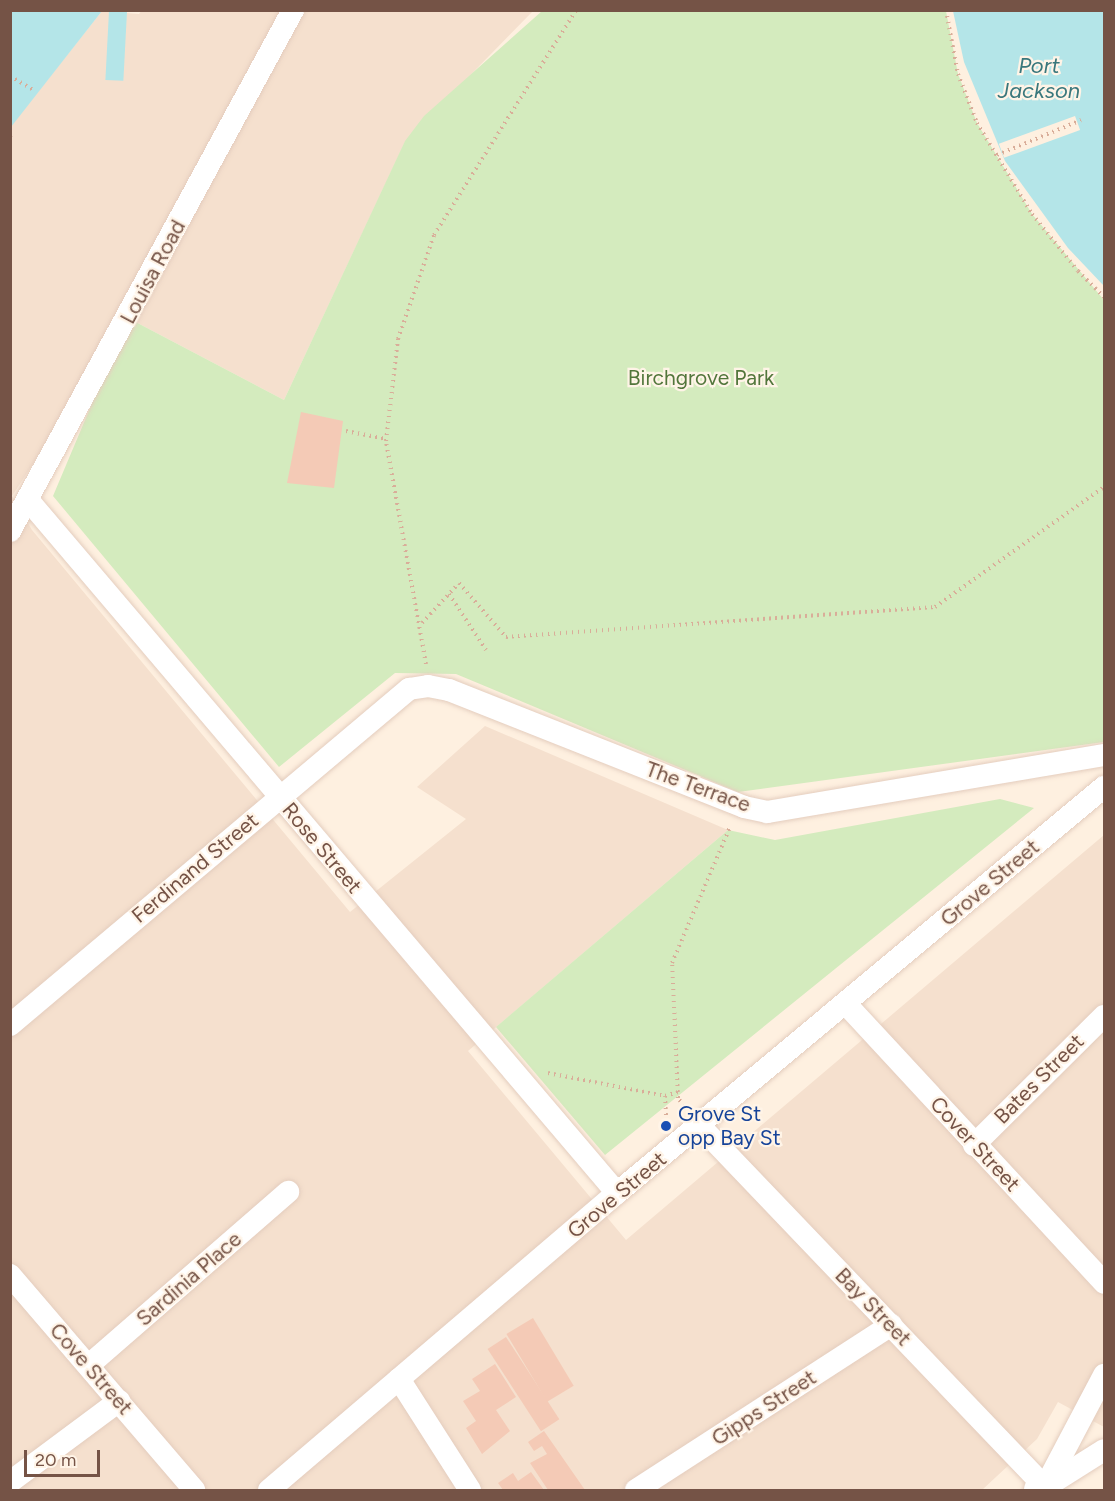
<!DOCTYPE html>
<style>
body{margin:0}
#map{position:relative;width:1115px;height:1501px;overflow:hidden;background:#fef0e0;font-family:Figtree,sans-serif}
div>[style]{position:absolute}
.residential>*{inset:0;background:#f5e0ce}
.green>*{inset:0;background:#d4ebbe}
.water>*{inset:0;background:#b4e5e8;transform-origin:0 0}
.pier>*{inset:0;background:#fef0e0;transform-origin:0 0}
.building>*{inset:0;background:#f4cab6;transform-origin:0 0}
.path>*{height:4px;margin-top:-2px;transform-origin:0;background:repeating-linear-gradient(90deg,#d9ad99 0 1.5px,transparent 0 6px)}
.roads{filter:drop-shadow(0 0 2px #e4cdbe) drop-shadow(0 0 2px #e4cdbe)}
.street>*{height:22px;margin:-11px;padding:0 11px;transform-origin:11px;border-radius:11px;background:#fff}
.secondary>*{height:32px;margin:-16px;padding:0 16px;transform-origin:16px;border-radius:16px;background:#fff}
.dots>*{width:16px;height:16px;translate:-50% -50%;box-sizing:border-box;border:3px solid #fff4e7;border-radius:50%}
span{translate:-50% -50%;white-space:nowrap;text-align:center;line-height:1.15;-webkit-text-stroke:4.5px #fff4e7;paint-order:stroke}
.street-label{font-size:21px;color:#755346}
.park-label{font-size:21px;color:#52763b}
.transit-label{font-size:21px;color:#164399}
.left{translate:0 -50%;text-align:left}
.water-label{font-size:22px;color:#39777c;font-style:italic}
.frame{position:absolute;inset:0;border:12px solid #755346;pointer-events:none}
.scale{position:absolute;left:24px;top:1450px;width:76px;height:27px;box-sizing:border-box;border:3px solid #755346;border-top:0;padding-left:8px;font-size:18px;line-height:21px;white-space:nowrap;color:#755346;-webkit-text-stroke:4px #fff4e7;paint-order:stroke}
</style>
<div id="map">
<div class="residential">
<div style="clip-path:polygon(142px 10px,533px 11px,405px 142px,284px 400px,128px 318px,12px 496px,32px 530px,350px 912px,466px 819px,417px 787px,485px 726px,728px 830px,468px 1051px,626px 1240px,1104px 835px,1104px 1427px,1058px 1402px,1037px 1439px,982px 1490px,11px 1490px,10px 127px,102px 11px,139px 14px)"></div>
</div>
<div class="green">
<div style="clip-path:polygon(542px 11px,946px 11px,958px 74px,977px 123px,1032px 214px,1104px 300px,1104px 742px,738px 792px,456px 674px,395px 673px,279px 767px,53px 496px,128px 318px,284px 400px,405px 141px,424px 116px)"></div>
<div style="clip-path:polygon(1000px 799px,1034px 808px,605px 1155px,496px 1027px,728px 830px,775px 840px)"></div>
</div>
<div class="water">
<div style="clip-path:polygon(11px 10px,102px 11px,11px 127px,10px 11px)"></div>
<div style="left:109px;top:11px;width:18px;height:69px;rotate:3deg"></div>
<div style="clip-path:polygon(953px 11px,1104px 11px,1104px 286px,1068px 248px,1005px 161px,964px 62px)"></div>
</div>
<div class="pier">
<div style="left:1075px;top:116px;width:15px;height:81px;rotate:70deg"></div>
</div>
<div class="building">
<div style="clip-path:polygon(301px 412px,343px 421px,334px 488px,287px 483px)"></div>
<div style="left:533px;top:1318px;width:79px;height:31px;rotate:59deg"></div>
<div style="left:506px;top:1337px;width:98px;height:22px;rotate:57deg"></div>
<div style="clip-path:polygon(495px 1364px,516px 1397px,496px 1410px,510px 1431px,482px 1454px,466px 1428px,476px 1421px,463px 1401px,480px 1391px,472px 1379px)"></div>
<div style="clip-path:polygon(544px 1431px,585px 1490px,548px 1490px,530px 1463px,547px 1454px,542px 1446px,534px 1451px,528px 1442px)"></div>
<div style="clip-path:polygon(531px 1472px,544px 1490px,503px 1490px,498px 1483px,513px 1473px,518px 1481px)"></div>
</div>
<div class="path">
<div style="left:946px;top:10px;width:65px;rotate:79.4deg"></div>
<div style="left:958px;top:74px;width:53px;rotate:68.8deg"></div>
<div style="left:977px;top:123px;width:106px;rotate:58.9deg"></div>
<div style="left:1032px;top:214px;width:73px;rotate:51.1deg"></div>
<div style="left:1078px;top:271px;width:37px;rotate:45deg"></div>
<div style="left:10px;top:76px;width:26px;rotate:31deg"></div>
<div style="left:10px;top:137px;width:4px;rotate:45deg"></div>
<div style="left:997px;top:155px;width:91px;rotate:-22.6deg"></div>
<div style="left:346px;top:431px;width:41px;rotate:11.3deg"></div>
<div style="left:449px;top:594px;width:67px;rotate:56.5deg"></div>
<div style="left:422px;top:623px;width:54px;rotate:-47.2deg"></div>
<div style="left:459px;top:583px;width:72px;rotate:49deg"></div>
<div style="left:506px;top:637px;width:430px;rotate:-4deg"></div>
<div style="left:935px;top:607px;width:207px;rotate:-35.4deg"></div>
<div style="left:426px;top:664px;width:227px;rotate:-100.2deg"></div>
<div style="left:386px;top:441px;width:103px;rotate:-83.3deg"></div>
<div style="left:398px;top:339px;width:110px;rotate:-70.9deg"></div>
<div style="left:434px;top:235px;width:266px;rotate:-57.7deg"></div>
<div style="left:548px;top:1073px;width:119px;rotate:11.1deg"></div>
<div style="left:684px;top:1106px;width:10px;rotate:-127deg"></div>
<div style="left:678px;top:1098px;width:135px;rotate:-92.5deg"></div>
<div style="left:672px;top:963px;width:148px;rotate:-66.9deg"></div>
<div style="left:666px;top:1115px;width:19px;rotate:-93deg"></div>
<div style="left:665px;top:1096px;width:14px;rotate:-17deg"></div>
</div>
<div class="roads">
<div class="street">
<div style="left:29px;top:501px;width:908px;rotate:49.65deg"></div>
<div style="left:10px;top:531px;width:593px;rotate:-61.49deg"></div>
<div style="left:846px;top:1004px;width:380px;rotate:47.2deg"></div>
<div style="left:10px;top:1025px;width:522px;rotate:-40.1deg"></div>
<div style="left:409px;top:689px;width:19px;rotate:-9deg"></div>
<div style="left:428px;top:686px;width:21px;rotate:11deg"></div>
<div style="left:449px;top:690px;width:317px;rotate:21.6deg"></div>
<div style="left:744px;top:807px;width:24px;rotate:12deg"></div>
<div style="left:767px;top:812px;width:342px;rotate:-9.6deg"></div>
<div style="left:700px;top:1126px;width:499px;rotate:46.3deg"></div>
<div style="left:974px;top:1145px;width:183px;rotate:-44.8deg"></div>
<div style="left:10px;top:1275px;width:283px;rotate:49.4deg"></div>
<div style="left:89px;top:1365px;width:264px;rotate:-41deg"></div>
<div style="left:399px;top:1379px;width:132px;rotate:57.4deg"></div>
<div style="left:10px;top:1482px;width:136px;rotate:-36.6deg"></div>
<div style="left:1047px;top:1486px;width:67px;rotate:-32.3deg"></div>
<div style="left:1045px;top:1487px;width:127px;rotate:-62.2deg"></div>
<div style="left:269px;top:1490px;width:458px;rotate:-40.5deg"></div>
<div style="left:617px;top:1193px;width:634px;rotate:-39.82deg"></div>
<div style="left:636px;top:1490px;width:304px;rotate:-32.9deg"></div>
</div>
<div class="secondary">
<div style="left:1040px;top:1490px;width:6px;rotate:-31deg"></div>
</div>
</div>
<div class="dots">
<div style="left:666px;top:1126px;background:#1a4fb4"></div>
</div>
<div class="street-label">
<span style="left:153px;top:272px;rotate:-62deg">Louisa Road</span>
<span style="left:698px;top:787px;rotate:20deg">The Terrace</span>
<span style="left:322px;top:848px;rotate:50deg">Rose Street</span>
<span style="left:195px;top:868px;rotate:-40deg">Ferdinand Street</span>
<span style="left:990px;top:883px;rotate:-40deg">Grove Street</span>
<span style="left:1039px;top:1079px;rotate:-45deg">Bates Street</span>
<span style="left:975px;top:1144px;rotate:47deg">Cover Street</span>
<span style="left:617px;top:1195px;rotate:-40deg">Grove Street</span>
<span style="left:189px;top:1279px;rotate:-41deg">Sardinia Place</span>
<span style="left:873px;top:1307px;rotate:46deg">Bay Street</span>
<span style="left:91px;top:1369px;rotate:49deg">Cove Street</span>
<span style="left:764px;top:1408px;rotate:-33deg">Gipps Street</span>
</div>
<div class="park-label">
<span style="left:701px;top:378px">Birchgrove Park</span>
</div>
<div class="transit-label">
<span class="left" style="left:678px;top:1126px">Grove St<br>opp Bay St</span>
</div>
<div class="water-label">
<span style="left:1039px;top:78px">Port<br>Jackson</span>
</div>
<div class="frame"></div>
<div class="scale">20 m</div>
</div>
